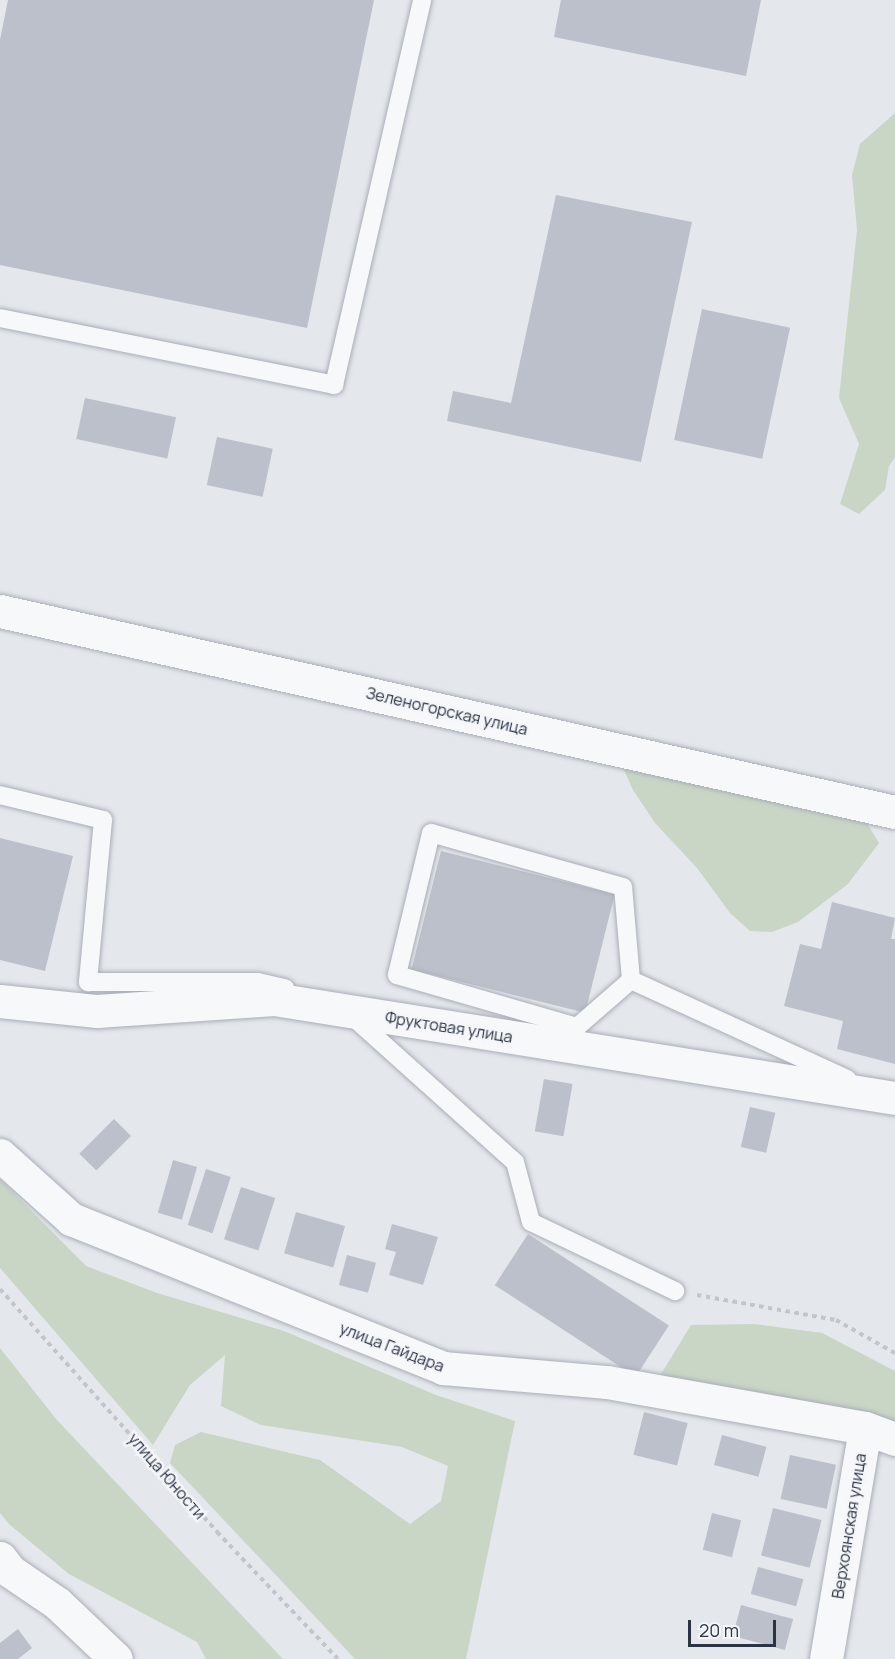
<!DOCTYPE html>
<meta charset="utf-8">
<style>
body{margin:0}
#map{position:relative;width:895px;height:1659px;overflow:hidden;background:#e4e7ec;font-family:Manrope,sans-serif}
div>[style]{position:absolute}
.green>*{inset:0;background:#c9d6c5}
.building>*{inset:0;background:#bbc0ca;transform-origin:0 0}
.path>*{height:4px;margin-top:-2px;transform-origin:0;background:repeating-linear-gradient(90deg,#c2c5cb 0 4.5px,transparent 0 9px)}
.roads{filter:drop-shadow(0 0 2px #a9aeb7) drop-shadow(0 0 2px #a9aeb7)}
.lane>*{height:18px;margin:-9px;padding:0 9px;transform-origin:9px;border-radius:9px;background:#f7f8fa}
.street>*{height:33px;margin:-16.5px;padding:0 16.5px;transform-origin:16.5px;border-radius:16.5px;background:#f7f8fa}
span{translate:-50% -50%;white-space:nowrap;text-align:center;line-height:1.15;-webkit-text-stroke:5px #f4f6f9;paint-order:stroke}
.street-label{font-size:16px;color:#2b3445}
.scale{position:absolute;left:688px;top:1620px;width:88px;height:27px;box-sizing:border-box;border:3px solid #2b3445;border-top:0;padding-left:8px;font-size:18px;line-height:21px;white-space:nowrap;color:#2b3445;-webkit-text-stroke:4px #f4f6f9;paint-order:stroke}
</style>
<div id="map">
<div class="green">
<div style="clip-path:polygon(895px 113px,895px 457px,889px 466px,885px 490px,859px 514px,840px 504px,859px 444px,839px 398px,857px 230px,852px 175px,860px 144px)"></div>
<div style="clip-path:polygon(623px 768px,860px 812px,879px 843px,848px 884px,798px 922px,772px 932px,750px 931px,730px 913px,697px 868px,655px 823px,633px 790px)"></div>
<div style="clip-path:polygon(0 1179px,86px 1266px,157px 1293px,284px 1331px,436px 1395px,515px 1421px,466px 1659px,355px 1659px,170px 1463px,175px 1445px,201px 1432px,320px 1460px,410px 1524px,441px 1501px,448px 1466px,402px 1447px,261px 1425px,221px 1406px,225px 1355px,190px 1385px,153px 1445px,0 1268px)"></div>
<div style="clip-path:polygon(754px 1324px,822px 1333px,895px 1371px,895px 1427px,658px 1379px,691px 1325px)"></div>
<div style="clip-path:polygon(0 1348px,57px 1420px,283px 1659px,206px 1659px,197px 1642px,69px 1574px,9px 1524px,0 1513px)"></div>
</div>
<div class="building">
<div style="clip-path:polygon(8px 0,374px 0,307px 328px,0 265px,0 40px)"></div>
<div style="clip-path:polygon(561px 0,761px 0,746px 76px,554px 37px)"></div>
<div style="clip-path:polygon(556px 195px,692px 222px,641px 462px,447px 421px,453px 391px,511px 403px)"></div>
<div style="left:702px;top:309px;width:90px;height:134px;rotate:12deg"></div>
<div style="left:85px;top:398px;width:93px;height:42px;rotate:12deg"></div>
<div style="left:217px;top:437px;width:57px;height:49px;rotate:12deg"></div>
<div style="clip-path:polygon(0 838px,73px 856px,45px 971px,0 960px)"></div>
<div style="left:441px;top:851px;width:179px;height:122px;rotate:14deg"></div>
<div style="clip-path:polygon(832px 902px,895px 918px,891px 939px,895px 939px,895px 1064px,837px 1049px,843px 1021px,784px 1006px,800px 944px,821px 949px)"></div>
<div style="left:544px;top:1079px;width:29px;height:53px;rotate:10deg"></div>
<div style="left:750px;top:1107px;width:26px;height:41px;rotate:13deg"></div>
<div style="left:114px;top:1119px;width:24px;height:49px;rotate:45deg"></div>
<div style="left:173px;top:1160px;width:25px;height:55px;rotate:16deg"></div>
<div style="left:206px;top:1169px;width:26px;height:59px;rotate:18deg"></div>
<div style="left:241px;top:1187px;width:36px;height:55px;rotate:18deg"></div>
<div style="left:296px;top:1212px;width:51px;height:43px;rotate:16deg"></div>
<div style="clip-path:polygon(392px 1224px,438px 1237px,423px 1285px,389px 1275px,396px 1252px,385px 1249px)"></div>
<div style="left:528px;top:1234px;width:168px;height:61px;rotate:33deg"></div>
<div style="left:347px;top:1255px;width:30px;height:31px;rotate:15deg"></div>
<div style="left:644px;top:1412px;width:45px;height:44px;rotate:14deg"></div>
<div style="left:722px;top:1435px;width:46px;height:31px;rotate:15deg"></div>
<div style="left:790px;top:1455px;width:47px;height:45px;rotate:12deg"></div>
<div style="left:773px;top:1508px;width:50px;height:49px;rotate:14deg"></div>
<div style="left:712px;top:1513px;width:30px;height:38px;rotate:14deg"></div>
<div style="left:758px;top:1567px;width:47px;height:28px;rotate:15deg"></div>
<div style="left:741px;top:1605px;width:54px;height:32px;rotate:15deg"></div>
<div style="clip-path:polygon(18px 1629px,32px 1648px,18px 1659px,0 1659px,0 1643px)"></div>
</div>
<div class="path">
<div style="left:0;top:1289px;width:326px;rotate:48.2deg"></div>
<div style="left:217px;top:1532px;width:175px;rotate:46.4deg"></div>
<div style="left:697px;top:1295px;width:141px;rotate:10.2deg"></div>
<div style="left:836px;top:1320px;width:68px;rotate:29.2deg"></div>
</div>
<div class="roads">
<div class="lane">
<div style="left:0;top:318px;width:341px;rotate:11.3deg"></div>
<div style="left:334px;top:385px;width:395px;rotate:-77.1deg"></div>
<div style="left:0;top:795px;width:106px;rotate:13.6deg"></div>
<div style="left:103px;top:820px;width:163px;rotate:95.3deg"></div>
<div style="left:88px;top:982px;width:170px"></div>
<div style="left:258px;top:982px;width:28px;rotate:13deg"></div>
<div style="left:631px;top:980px;width:238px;rotate:24.6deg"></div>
<div style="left:352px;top:1016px;width:219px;rotate:41.9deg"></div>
<div style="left:515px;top:1162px;width:62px;rotate:75.1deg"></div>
<div style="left:531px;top:1222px;width:160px;rotate:25.6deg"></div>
<div style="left:547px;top:1038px;width:32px;rotate:-20deg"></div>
<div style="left:577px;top:1027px;width:72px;rotate:-41deg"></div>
<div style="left:631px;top:980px;width:93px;rotate:-94.9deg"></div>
<div style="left:623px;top:887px;width:199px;rotate:-164.3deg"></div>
<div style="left:431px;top:833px;width:146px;rotate:103.5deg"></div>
<div style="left:397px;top:975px;width:187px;rotate:16.1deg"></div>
</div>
<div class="street">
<div style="left:0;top:611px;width:917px;rotate:12.66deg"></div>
<div style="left:0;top:1001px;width:98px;rotate:5.9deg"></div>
<div style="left:97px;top:1011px;width:177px;rotate:-3.9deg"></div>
<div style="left:274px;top:999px;width:629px;rotate:9.06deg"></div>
<div style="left:0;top:1155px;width:96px;rotate:42deg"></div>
<div style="left:71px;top:1219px;width:401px;rotate:21.8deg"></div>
<div style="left:443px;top:1368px;width:165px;rotate:4.9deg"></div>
<div style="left:607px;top:1382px;width:262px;rotate:10.1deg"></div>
<div style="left:865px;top:1428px;width:32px;rotate:20deg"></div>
<div style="left:0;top:1558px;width:16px;rotate:52deg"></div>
<div style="left:10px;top:1571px;width:57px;rotate:34.2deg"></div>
<div style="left:57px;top:1603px;width:81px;rotate:43.5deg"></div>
<div style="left:826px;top:1659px;width:234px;rotate:-80.4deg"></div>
</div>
</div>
<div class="street-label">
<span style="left:447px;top:711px;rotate:13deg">Зеленогорская улица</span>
<span style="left:449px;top:1027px;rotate:9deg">Фруктовая улица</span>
<span style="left:392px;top:1347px;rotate:21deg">улица Гайдара</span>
<span style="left:167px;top:1476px;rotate:49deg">улица Юности</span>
<span style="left:849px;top:1526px;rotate:-81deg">Верхоянская улица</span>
</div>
<div class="scale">20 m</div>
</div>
